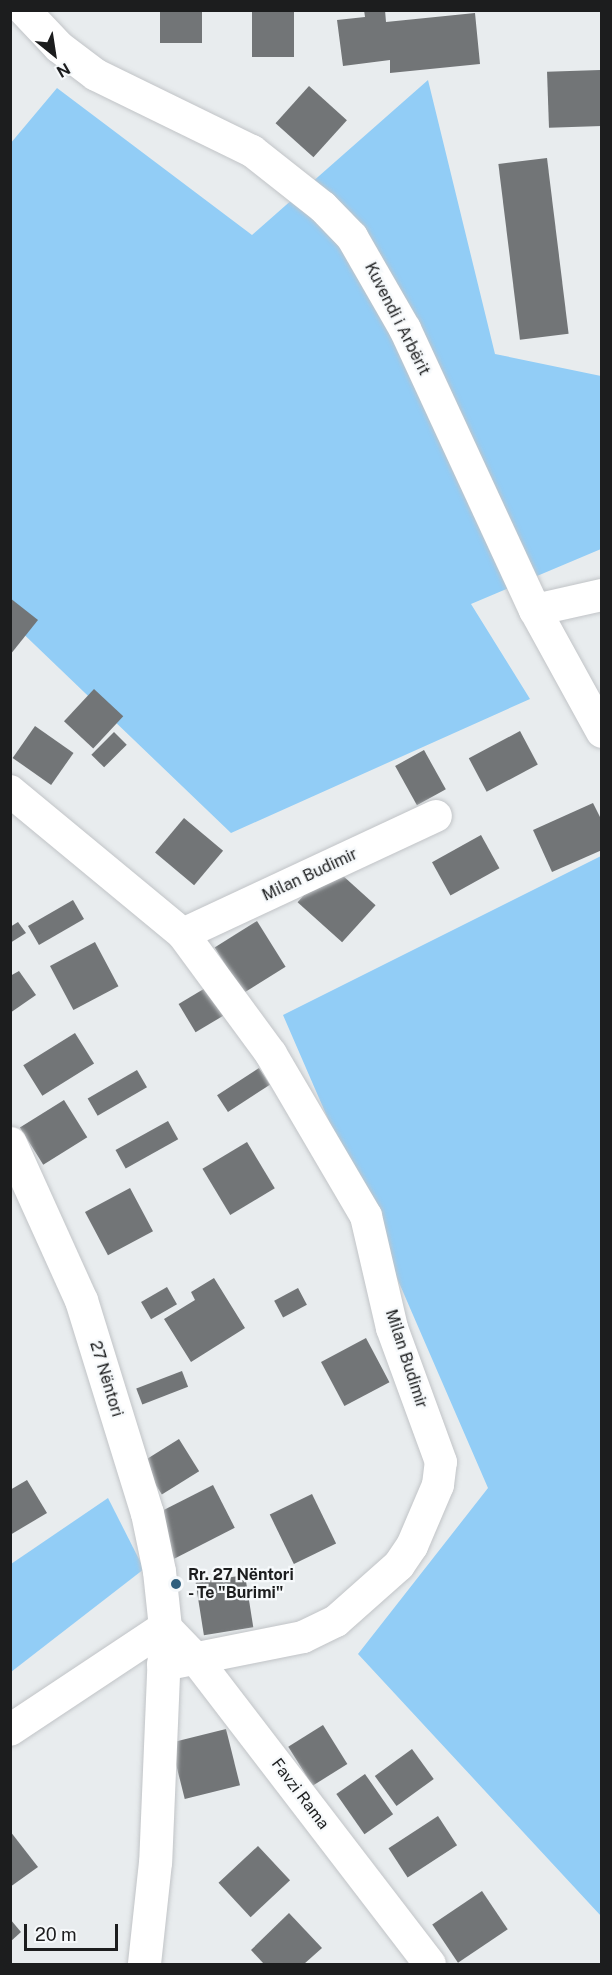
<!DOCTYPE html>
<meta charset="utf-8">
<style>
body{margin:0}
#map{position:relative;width:612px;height:1975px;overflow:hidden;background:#e8ecee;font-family:"Public Sans",sans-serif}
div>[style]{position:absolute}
.green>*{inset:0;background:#92cdf6}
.building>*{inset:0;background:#727577;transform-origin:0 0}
.roads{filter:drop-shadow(0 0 2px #c1c4c7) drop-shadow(0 0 2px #c1c4c7)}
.minor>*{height:32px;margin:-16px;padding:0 16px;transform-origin:16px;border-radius:16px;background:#fff}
.tertiary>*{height:33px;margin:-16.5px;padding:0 16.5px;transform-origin:16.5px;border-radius:16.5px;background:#fff}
.dots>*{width:16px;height:16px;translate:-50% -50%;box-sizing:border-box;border:3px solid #f6f9fb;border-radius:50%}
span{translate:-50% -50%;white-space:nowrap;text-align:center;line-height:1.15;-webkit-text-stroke:4.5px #f6f9fb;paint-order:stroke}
.street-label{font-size:16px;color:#1c1d1e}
.poi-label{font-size:16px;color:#1c1d1e;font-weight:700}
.left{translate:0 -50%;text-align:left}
.frame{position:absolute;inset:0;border:12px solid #1c1d1e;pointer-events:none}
.north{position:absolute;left:24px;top:24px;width:60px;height:60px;-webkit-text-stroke:4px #f6f9fb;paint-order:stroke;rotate:150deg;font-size:16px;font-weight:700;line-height:24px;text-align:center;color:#1c1d1e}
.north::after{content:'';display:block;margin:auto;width:21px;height:27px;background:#1c1d1e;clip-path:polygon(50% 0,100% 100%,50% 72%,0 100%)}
.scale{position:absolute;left:24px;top:1924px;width:94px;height:27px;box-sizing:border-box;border:3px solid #1c1d1e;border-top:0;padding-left:8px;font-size:18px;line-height:21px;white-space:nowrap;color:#1c1d1e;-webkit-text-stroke:4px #f6f9fb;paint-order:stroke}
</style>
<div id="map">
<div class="green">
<div style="clip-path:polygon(428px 80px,495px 354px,601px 376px,601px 549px,471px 604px,530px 699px,231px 833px,11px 622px,10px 144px,57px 88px,252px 235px)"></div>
<div style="clip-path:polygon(601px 856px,601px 1916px,358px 1654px,488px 1488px,283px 1015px)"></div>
<div style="clip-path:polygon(108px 1498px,144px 1569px,11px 1672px,11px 1564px)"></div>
</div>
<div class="building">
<div style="left:160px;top:10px;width:42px;height:33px"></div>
<div style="left:252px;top:10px;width:42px;height:47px"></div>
<div style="clip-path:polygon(364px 10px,385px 10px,386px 22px,475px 13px,480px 64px,390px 73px,390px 60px,343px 66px,337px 20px,365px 17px)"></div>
<div style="left:600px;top:70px;width:56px;height:53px;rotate:88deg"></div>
<div style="left:309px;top:86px;width:51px;height:50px;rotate:42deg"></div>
<div style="left:547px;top:158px;width:177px;height:49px;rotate:83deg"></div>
<div style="clip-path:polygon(10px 598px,38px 620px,10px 655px)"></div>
<div style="left:94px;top:689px;width:40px;height:44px;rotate:43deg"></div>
<div style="left:35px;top:726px;width:47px;height:39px;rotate:35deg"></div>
<div style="left:520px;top:731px;width:38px;height:58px;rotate:62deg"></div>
<div style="left:114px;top:732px;width:18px;height:32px;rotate:45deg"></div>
<div style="left:424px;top:750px;width:45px;height:33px;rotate:61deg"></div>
<div style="clip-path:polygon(593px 803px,602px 821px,602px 850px,552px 872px,533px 830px)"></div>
<div style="left:184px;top:818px;width:51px;height:45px;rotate:40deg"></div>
<div style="left:481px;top:835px;width:38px;height:56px;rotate:61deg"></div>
<div style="left:331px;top:865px;width:60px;height:50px;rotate:42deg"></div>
<div style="left:73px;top:900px;width:22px;height:52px;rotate:60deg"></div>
<div style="left:257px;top:921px;width:54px;height:50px;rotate:58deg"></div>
<div style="clip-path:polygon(18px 922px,26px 933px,10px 943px,10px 927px)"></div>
<div style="left:95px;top:942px;width:50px;height:51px;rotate:62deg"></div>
<div style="clip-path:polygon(19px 971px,36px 995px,10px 1013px,10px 976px)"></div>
<div style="left:212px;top:984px;width:33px;height:39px;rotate:59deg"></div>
<div style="left:75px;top:1033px;width:36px;height:61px;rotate:58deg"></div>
<div style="left:259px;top:1068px;width:20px;height:50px;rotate:57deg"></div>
<div style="left:137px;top:1070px;width:20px;height:57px;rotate:60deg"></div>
<div style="left:64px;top:1100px;width:44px;height:52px;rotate:58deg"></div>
<div style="left:168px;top:1121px;width:21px;height:60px;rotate:61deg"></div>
<div style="left:247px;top:1142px;width:54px;height:52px;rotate:59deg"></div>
<div style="left:130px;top:1188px;width:49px;height:51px;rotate:62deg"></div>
<div style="clip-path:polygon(214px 1278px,245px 1328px,191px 1362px,164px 1319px,195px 1300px,191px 1292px)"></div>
<div style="left:167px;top:1287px;width:20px;height:30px;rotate:60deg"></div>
<div style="left:298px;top:1288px;width:19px;height:27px;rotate:62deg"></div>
<div style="left:366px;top:1338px;width:50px;height:51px;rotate:62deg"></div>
<div style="left:182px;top:1371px;width:17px;height:49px;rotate:69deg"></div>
<div style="left:179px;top:1439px;width:38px;height:44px;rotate:58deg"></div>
<div style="clip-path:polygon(27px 1480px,47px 1513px,10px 1535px,10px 1490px)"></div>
<div style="left:213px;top:1485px;width:48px;height:68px;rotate:63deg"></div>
<div style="left:312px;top:1494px;width:55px;height:47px;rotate:64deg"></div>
<div style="left:245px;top:1575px;width:53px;height:50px;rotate:81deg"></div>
<div style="left:323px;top:1725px;width:46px;height:41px;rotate:58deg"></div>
<div style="left:226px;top:1729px;width:58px;height:57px;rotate:76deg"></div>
<div style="left:412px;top:1749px;width:37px;height:46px;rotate:54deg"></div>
<div style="left:365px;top:1774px;width:49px;height:35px;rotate:55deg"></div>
<div style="left:438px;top:1816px;width:35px;height:59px;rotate:57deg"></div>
<div style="clip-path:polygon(10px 1831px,38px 1867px,10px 1887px)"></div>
<div style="left:258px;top:1846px;width:47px;height:54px;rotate:47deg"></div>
<div style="left:482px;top:1891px;width:46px;height:60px;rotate:56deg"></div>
<div style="clip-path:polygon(289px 1913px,322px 1948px,304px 1964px,264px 1964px,251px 1950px)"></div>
<div style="clip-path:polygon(10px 1919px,21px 1932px,10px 1942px)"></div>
</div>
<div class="roads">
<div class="minor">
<div style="left:24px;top:10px;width:51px;rotate:46.6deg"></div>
<div style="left:59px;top:47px;width:46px;rotate:37.1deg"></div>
<div style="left:96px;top:75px;width:174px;rotate:26deg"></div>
<div style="left:252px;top:151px;width:90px;rotate:38.3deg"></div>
<div style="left:323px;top:207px;width:42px;rotate:46deg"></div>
<div style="left:352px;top:237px;width:106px;rotate:60.1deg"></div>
<div style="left:405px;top:329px;width:310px;rotate:65.2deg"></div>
<div style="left:535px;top:610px;width:139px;rotate:61.2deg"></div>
<div style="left:535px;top:610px;width:69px;rotate:-12.6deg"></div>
<div style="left:10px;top:791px;width:224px;rotate:39.6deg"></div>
<div style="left:183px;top:934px;width:279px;rotate:-25deg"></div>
<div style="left:163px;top:1665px;width:143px;rotate:-11.3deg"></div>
<div style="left:303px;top:1637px;width:37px;rotate:-26deg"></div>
<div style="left:336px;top:1621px;width:84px;rotate:-41.6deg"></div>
<div style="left:399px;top:1565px;width:23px;rotate:-56deg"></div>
<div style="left:412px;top:1546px;width:66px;rotate:-66.9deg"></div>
<div style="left:438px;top:1485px;width:23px;rotate:-83deg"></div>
<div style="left:441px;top:1462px;width:143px;rotate:-110.1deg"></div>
<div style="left:392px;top:1328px;width:115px;rotate:-103.1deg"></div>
<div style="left:366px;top:1216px;width:188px;rotate:-120.4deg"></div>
<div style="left:271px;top:1054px;width:149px;rotate:-126.3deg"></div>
<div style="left:10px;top:1730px;width:186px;rotate:-33.6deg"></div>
<div style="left:165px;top:1627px;width:43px;rotate:45.9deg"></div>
<div style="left:195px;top:1658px;width:386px;rotate:52.5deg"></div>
</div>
<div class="tertiary">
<div style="left:10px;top:1143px;width:172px;rotate:65.7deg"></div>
<div style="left:81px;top:1300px;width:223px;rotate:72.8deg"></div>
<div style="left:147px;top:1513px;width:59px;rotate:78.3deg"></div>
<div style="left:159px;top:1571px;width:56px;rotate:83.9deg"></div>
<div style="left:165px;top:1627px;width:235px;rotate:92.4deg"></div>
<div style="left:155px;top:1862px;width:103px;rotate:96.2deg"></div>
</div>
</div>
<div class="dots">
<div style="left:176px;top:1584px;background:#305f7e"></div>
</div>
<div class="street-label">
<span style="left:397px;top:319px;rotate:63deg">Kuvendi i Arbërit</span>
<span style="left:310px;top:875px;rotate:-25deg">Milan Budimir</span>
<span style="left:406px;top:1359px;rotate:72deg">Milan Budimir</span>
<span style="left:106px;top:1379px;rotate:73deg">27 Nëntori</span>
<span style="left:300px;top:1794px;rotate:53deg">Favzi Rama</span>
</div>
<div class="poi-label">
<span class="left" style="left:188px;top:1584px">Rr. 27 Nëntori<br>- Te "Burimi"</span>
</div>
<div class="frame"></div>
<div class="north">N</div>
<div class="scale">20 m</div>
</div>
